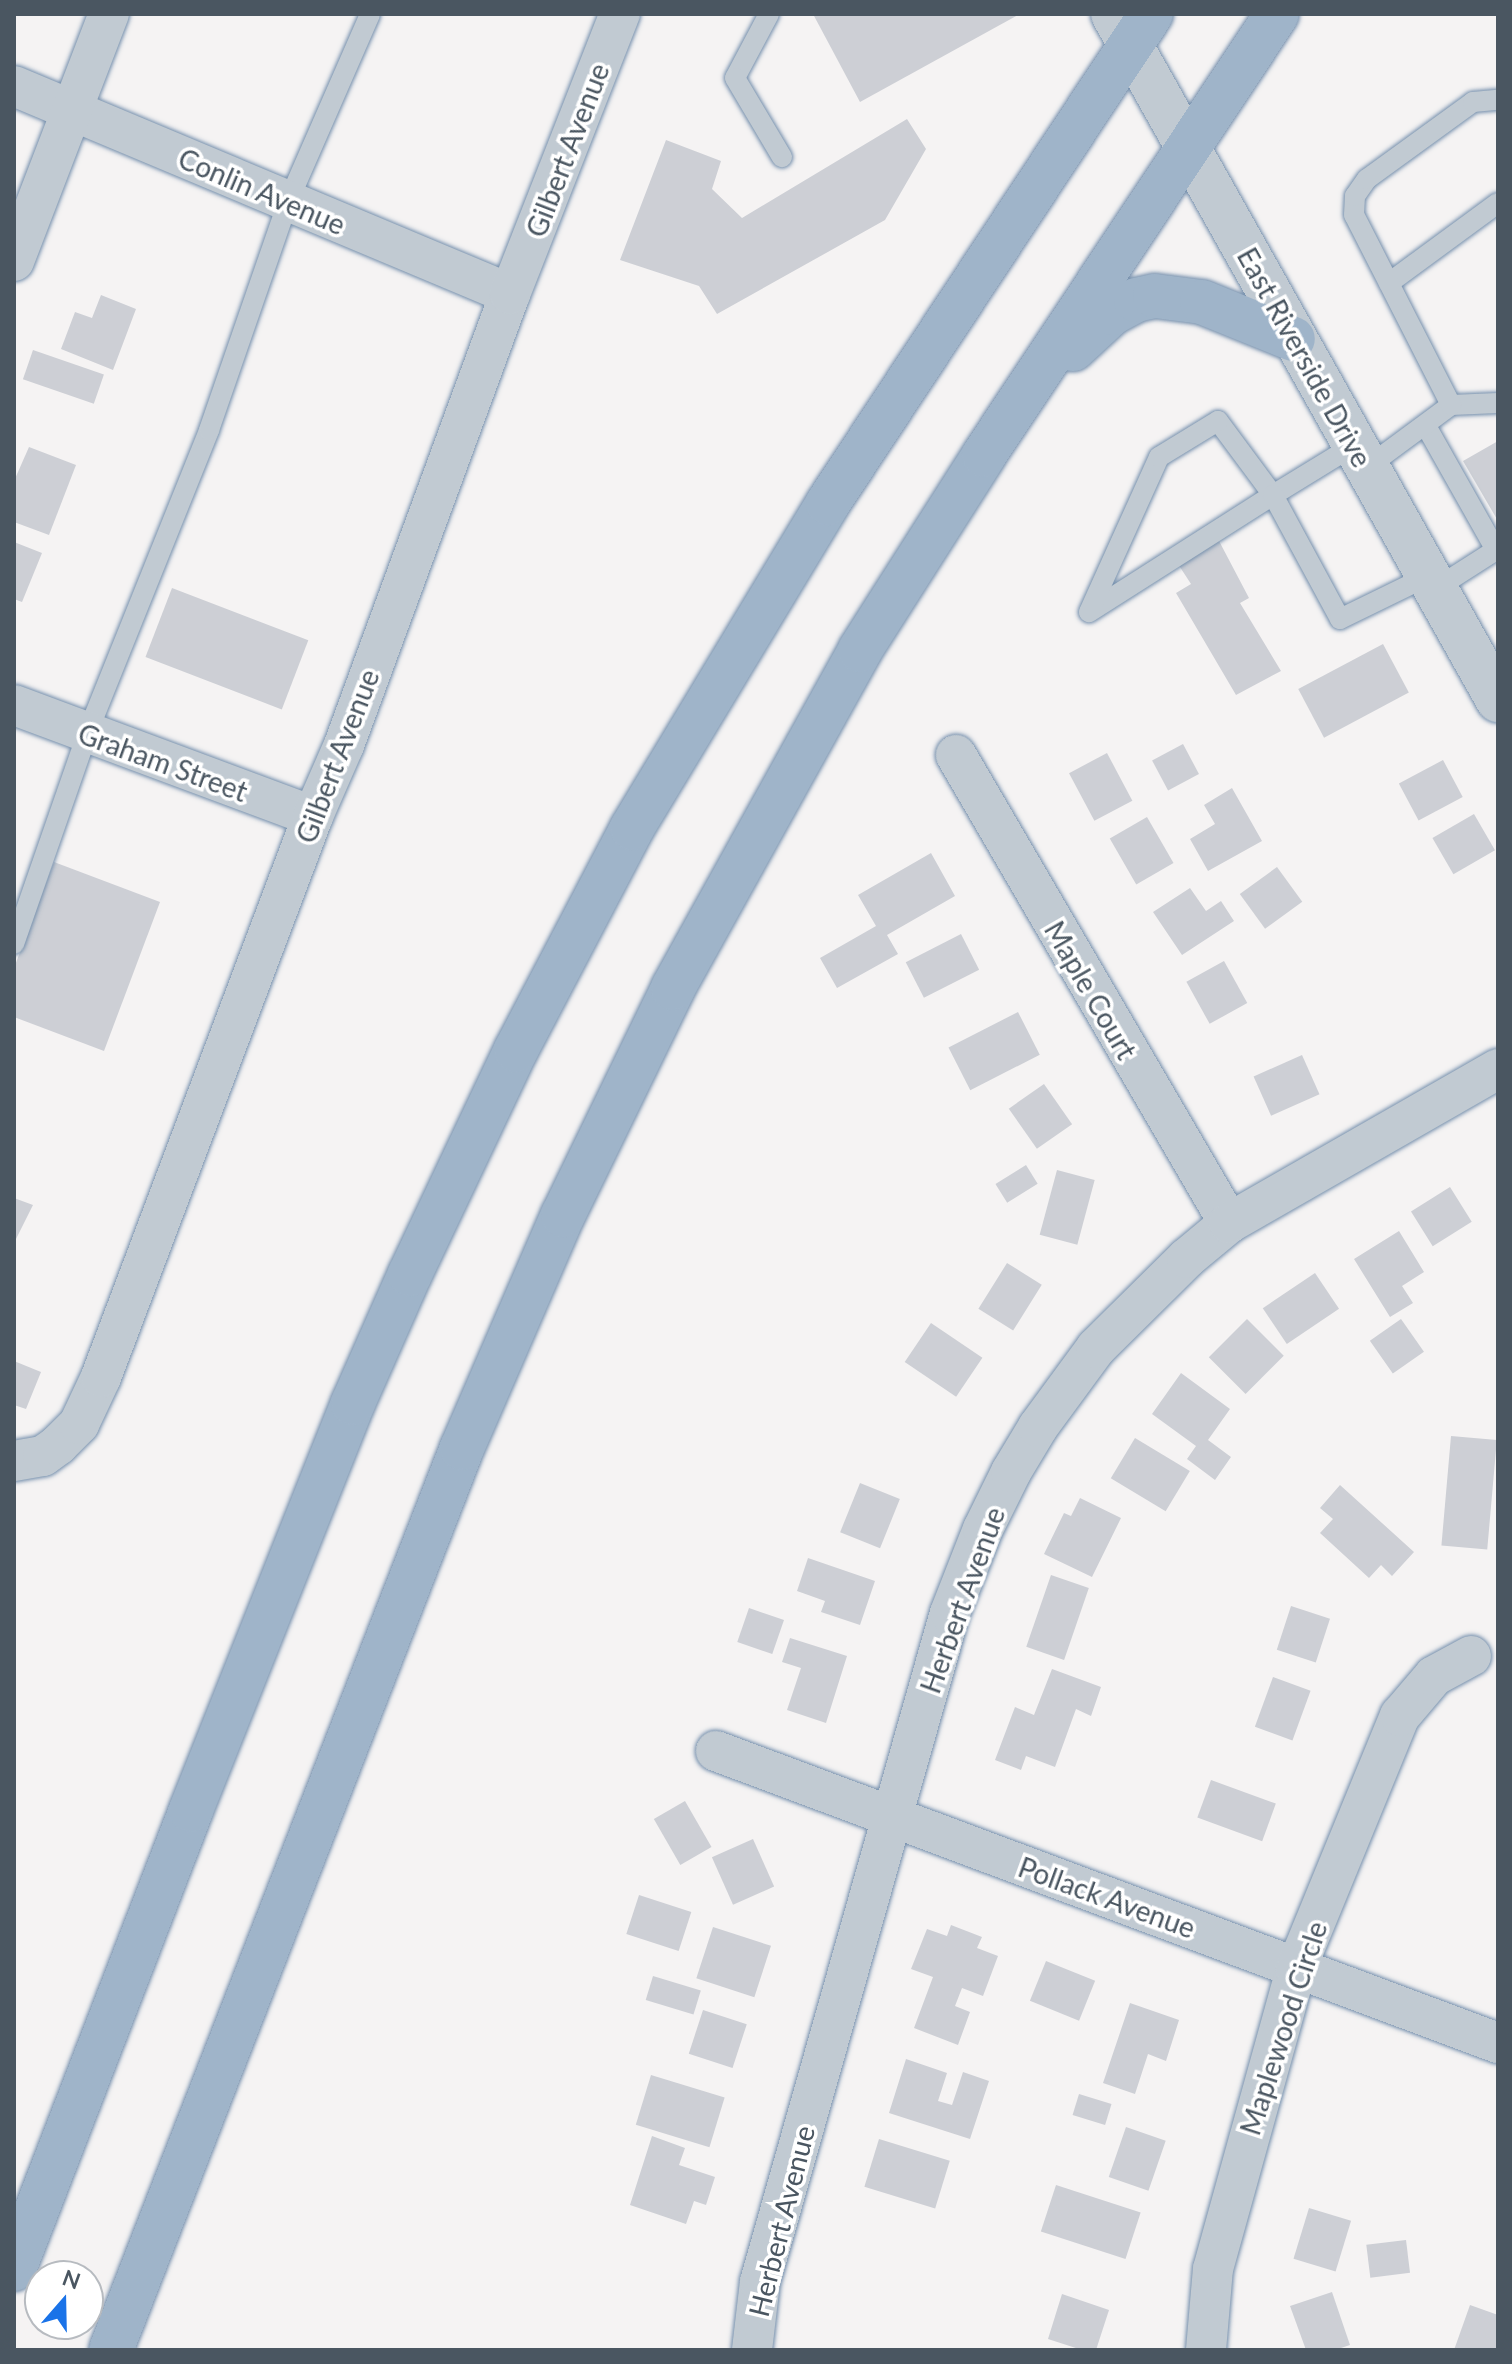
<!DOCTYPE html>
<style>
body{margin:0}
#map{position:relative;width:1512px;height:2364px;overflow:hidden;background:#f5f3f3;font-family:Lato,sans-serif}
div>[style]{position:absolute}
.building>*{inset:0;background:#cdcfd5;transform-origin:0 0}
.roads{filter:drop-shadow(0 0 2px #7690ad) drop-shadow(0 0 2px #7690ad)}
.service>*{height:20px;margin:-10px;padding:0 10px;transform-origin:10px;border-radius:10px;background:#c1cad2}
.minor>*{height:40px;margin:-20px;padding:0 20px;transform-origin:20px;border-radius:20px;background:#c1cad2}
.tertiary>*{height:44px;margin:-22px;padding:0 22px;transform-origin:22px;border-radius:22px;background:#c1cad2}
.trunk>*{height:44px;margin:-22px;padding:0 22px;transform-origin:22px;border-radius:22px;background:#9fb4c9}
span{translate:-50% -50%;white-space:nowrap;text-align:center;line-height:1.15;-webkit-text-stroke:7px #fff;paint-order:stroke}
.street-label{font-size:28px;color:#4a5661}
.frame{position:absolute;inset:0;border:16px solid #4a5661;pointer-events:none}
.north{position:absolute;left:24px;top:2260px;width:80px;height:80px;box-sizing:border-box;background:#fff;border:2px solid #b7bbc0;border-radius:50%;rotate:20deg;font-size:22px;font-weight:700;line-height:32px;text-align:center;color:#4a5661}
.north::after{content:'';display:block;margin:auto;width:28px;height:36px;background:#1a73e8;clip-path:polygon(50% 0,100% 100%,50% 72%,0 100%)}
</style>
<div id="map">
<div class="building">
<div style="clip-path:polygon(813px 14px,1020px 14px,860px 102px)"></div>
<div style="clip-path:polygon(907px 119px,926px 149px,885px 220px,717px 314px,699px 286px,620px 260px,666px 140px,721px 161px,712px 189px,742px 218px)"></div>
<div style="clip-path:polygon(101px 295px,136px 309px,113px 370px,61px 349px,75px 312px,92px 318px)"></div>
<div style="left:33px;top:350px;width:75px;height:31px;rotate:19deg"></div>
<div style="clip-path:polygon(1498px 441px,1498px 521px,1463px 461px)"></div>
<div style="clip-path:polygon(29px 447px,76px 465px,49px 535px,14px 522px,14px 481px)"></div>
<div style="clip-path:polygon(1218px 539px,1249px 598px,1240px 603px,1281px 671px,1236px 695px,1176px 593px,1191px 584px,1178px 564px)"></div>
<div style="clip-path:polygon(14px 542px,42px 553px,22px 602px,14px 599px)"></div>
<div style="left:172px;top:588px;width:146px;height:74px;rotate:21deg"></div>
<div style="left:1383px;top:644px;width:55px;height:96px;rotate:62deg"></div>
<div style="left:1183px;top:744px;width:34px;height:35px;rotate:62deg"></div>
<div style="left:1107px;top:753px;width:54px;height:43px;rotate:62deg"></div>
<div style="left:1443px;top:760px;width:42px;height:50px;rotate:62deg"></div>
<div style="clip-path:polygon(1232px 788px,1262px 841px,1208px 871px,1190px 839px,1215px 824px,1204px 805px)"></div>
<div style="left:1474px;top:814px;width:42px;height:48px;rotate:60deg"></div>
<div style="left:1147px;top:817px;width:53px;height:43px;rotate:60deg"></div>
<div style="clip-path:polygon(931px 853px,955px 896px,887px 935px,898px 954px,837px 988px,820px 958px,876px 926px,858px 895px)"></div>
<div style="clip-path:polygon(54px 862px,160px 902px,104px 1051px,14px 1017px,14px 968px)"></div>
<div style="left:1277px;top:867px;width:43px;height:46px;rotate:54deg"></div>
<div style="clip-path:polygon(1190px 888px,1206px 911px,1221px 901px,1234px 921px,1182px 955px,1153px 912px)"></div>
<div style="left:961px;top:934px;width:40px;height:62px;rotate:63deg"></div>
<div style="left:1224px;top:961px;width:48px;height:43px;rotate:61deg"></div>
<div style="left:1018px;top:1012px;width:48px;height:78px;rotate:63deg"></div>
<div style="left:1302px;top:1055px;width:43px;height:53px;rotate:66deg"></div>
<div style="left:1044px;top:1084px;width:49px;height:43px;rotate:55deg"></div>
<div style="left:1026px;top:1165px;width:22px;height:36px;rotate:58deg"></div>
<div style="left:1057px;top:1170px;width:39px;height:67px;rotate:15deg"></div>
<div style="left:1450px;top:1187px;width:41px;height:46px;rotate:58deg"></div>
<div style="clip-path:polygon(14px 1198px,33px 1205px,14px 1243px)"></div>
<div style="clip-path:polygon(1399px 1231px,1424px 1272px,1402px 1286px,1413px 1303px,1390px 1317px,1354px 1259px)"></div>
<div style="left:1007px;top:1263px;width:41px;height:54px;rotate:32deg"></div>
<div style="left:1315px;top:1273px;width:43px;height:63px;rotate:56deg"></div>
<div style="left:1247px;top:1319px;width:52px;height:54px;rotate:45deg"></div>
<div style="left:1401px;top:1319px;width:40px;height:38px;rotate:55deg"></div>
<div style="left:931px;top:1323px;width:62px;height:47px;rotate:34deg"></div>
<div style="clip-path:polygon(14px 1361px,41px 1372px,26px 1409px,14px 1405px)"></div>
<div style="clip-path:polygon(1181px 1373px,1230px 1409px,1208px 1440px,1231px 1457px,1215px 1480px,1187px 1459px,1196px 1446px,1152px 1414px)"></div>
<div style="left:1451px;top:1436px;width:46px;height:110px;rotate:5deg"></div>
<div style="left:1135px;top:1438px;width:64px;height:47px;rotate:31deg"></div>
<div style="left:860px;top:1483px;width:43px;height:53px;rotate:22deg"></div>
<div style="clip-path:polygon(1340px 1485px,1414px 1552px,1392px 1576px,1381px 1565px,1369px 1578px,1320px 1533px,1333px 1519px,1320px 1508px)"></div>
<div style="clip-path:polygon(1080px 1498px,1121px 1518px,1092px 1577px,1044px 1554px,1064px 1513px,1071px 1516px)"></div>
<div style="clip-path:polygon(808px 1558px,875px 1581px,860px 1625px,821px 1612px,825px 1601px,797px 1591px)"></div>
<div style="left:1051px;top:1575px;width:40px;height:76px;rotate:19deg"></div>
<div style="left:1291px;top:1606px;width:41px;height:46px;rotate:18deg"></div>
<div style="left:749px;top:1608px;width:37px;height:36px;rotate:19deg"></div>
<div style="clip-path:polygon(790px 1638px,847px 1656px,826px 1723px,787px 1710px,801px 1668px,782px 1662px)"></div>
<div style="clip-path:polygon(1052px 1669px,1101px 1687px,1091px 1716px,1076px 1709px,1055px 1767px,1026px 1756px,1021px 1770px,995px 1760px,1015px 1707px,1034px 1715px)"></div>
<div style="left:1273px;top:1677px;width:40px;height:53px;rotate:20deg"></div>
<div style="left:1211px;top:1780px;width:69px;height:40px;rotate:20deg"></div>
<div style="left:685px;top:1801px;width:53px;height:36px;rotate:60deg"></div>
<div style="left:753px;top:1839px;width:52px;height:45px;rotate:66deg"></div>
<div style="left:639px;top:1895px;width:55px;height:41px;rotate:18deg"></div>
<div style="clip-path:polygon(951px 1925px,982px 1937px,977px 1948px,998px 1956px,983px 1996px,962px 1988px,955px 2006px,970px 2012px,958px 2045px,914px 2028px,933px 1977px,911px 1969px,927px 1929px,947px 1936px)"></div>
<div style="left:713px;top:1927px;width:61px;height:54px;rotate:18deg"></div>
<div style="left:1046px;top:1961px;width:53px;height:43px;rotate:22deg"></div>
<div style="left:653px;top:1976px;width:50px;height:25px;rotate:17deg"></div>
<div style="clip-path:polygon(1130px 2003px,1179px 2020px,1166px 2061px,1148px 2054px,1135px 2094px,1103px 2083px)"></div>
<div style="left:703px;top:2010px;width:46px;height:46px;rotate:18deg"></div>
<div style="clip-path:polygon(906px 2059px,947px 2073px,938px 2101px,952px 2105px,963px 2072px,989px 2081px,970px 2139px,889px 2113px)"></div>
<div style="left:651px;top:2075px;width:77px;height:52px;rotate:17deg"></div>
<div style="left:1079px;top:2094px;width:34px;height:22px;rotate:17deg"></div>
<div style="left:1126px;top:2127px;width:42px;height:53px;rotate:19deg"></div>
<div style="clip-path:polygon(652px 2136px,685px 2148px,679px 2165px,715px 2177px,706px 2205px,694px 2201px,686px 2224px,630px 2205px)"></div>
<div style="left:879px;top:2139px;width:74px;height:50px;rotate:17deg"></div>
<div style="left:1056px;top:2185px;width:89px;height:49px;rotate:18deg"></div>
<div style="left:1309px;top:2208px;width:44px;height:53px;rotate:17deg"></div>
<div style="left:1406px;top:2240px;width:33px;height:40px;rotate:83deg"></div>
<div style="clip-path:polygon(1332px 2292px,1350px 2345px,1335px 2350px,1306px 2350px,1290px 2306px)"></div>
<div style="clip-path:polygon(1062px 2294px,1109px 2310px,1096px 2350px,1082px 2350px,1048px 2339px)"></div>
<div style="clip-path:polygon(1470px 2305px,1498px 2315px,1498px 2350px,1454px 2350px)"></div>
</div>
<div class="roads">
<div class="service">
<div style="left:769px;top:14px;width:72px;rotate:118deg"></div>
<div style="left:735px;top:78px;width:92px;rotate:59.3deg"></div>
<div style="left:1389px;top:283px;width:135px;rotate:-36.3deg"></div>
<div style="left:1451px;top:405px;width:47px;rotate:-2.4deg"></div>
<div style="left:1218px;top:421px;width:92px;rotate:53.4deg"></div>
<div style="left:1273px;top:495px;width:218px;rotate:147.5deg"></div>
<div style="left:1089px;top:612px;width:170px;rotate:-65.7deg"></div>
<div style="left:1159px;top:457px;width:69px;rotate:-31.4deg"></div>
<div style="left:1426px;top:426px;width:142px;rotate:60.6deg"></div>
<div style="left:1496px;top:550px;width:72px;rotate:147.4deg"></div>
<div style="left:1353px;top:446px;width:94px;rotate:148.5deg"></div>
<div style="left:1273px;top:495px;width:141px;rotate:61.6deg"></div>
<div style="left:1340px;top:619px;width:98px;rotate:-26deg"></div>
<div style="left:1366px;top:468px;width:106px;rotate:-36.5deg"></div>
<div style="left:1451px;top:405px;width:213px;rotate:-117deg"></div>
<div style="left:1354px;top:215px;width:19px;rotate:-87deg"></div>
<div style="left:1355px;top:196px;width:21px;rotate:-55deg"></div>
<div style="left:1367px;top:179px;width:131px;rotate:-36deg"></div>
<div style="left:1473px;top:102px;width:25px;rotate:-5deg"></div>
<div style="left:14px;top:944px;width:222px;rotate:-70.8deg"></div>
<div style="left:87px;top:734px;width:328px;rotate:-68.1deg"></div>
<div style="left:209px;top:430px;width:241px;rotate:-70.9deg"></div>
<div style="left:288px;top:202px;width:205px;rotate:-66.4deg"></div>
</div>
<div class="minor">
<div style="left:14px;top:86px;width:538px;rotate:22.75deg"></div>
<div style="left:14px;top:261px;width:265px;rotate:-69deg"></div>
<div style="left:14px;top:705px;width:319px;rotate:20.4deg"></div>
<div style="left:956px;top:755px;width:542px;rotate:59.74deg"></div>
<div style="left:14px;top:1461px;width:29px;rotate:-10deg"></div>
<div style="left:43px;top:1456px;width:19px;rotate:-36deg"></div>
<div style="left:58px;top:1445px;width:30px;rotate:-45deg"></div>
<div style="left:79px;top:1424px;width:52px;rotate:-64.9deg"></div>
<div style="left:101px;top:1377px;width:600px;rotate:-69.3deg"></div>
<div style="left:313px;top:816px;width:77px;rotate:-66.4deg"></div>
<div style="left:344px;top:745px;width:481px;rotate:-69.8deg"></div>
<div style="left:510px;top:294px;width:301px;rotate:-68.6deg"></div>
<div style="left:716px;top:1751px;width:835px;rotate:20.48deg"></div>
<div style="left:752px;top:2350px;width:68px;rotate:-83.3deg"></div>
<div style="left:760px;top:2282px;width:695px;rotate:-74.15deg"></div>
<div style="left:950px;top:1613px;width:90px;rotate:-68.6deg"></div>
<div style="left:983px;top:1529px;width:64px;rotate:-63.8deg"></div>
<div style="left:1011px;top:1472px;width:52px;rotate:-59deg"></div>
<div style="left:1038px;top:1427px;width:98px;rotate:-53.7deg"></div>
<div style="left:1096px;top:1348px;width:128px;rotate:-44.7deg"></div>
<div style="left:1187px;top:1258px;width:55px;rotate:-39.8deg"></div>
<div style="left:1229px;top:1223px;width:310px;rotate:-29.8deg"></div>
<div style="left:1206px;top:2350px;width:81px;rotate:-85.1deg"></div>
<div style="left:1213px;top:2269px;width:311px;rotate:-74.5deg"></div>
<div style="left:1296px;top:1969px;width:274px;rotate:-67.7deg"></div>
<div style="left:1400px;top:1716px;width:52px;rotate:-49.6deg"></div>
<div style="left:1434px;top:1676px;width:42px;rotate:-28.4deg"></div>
</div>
<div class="tertiary">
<div style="left:1113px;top:14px;width:787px;rotate:60.7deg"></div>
</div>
<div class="trunk">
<div style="left:1073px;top:349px;width:53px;rotate:-42.7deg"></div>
<div style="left:1112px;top:313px;width:27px;rotate:-28deg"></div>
<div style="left:1136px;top:300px;width:19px;rotate:-12deg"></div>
<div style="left:1155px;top:296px;width:47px;rotate:7.3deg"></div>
<div style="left:1202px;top:302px;width:98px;rotate:22.1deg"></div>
<div style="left:14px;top:2269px;width:492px;rotate:-68.9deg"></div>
<div style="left:191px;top:1810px;width:438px;rotate:-68.3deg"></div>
<div style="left:353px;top:1403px;width:141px;rotate:-66.2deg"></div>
<div style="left:410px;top:1274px;width:248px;rotate:-64.7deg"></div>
<div style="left:516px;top:1050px;width:250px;rotate:-62.4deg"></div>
<div style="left:632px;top:828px;width:380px;rotate:-58.9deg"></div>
<div style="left:828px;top:503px;width:586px;rotate:-56.55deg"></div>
<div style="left:111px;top:2350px;width:968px;rotate:-68.74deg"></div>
<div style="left:462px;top:1448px;width:254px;rotate:-66.6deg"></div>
<div style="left:563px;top:1215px;width:252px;rotate:-64.1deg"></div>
<div style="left:673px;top:988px;width:386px;rotate:-61deg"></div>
<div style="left:860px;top:650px;width:231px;rotate:-57.5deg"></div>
<div style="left:984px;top:455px;width:529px;rotate:-56.4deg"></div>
</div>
</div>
<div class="street-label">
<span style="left:567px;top:150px;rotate:-69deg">Gilbert Avenue</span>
<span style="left:262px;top:191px;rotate:23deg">Conlin Avenue</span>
<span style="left:1305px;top:357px;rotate:61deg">East Riverside Drive</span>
<span style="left:337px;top:756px;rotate:-69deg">Gilbert Avenue</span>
<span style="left:163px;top:762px;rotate:20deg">Graham Street</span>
<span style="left:1091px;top:990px;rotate:60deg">Maple Court</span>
<span style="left:962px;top:1600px;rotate:-70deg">Herbert Avenue</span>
<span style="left:1107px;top:1897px;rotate:20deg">Pollack Avenue</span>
<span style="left:1283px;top:2028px;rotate:-72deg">Maplewood Circle</span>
<span style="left:781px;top:2221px;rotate:-76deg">Herbert Avenue</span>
</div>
<div class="frame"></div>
<div class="north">N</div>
</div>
